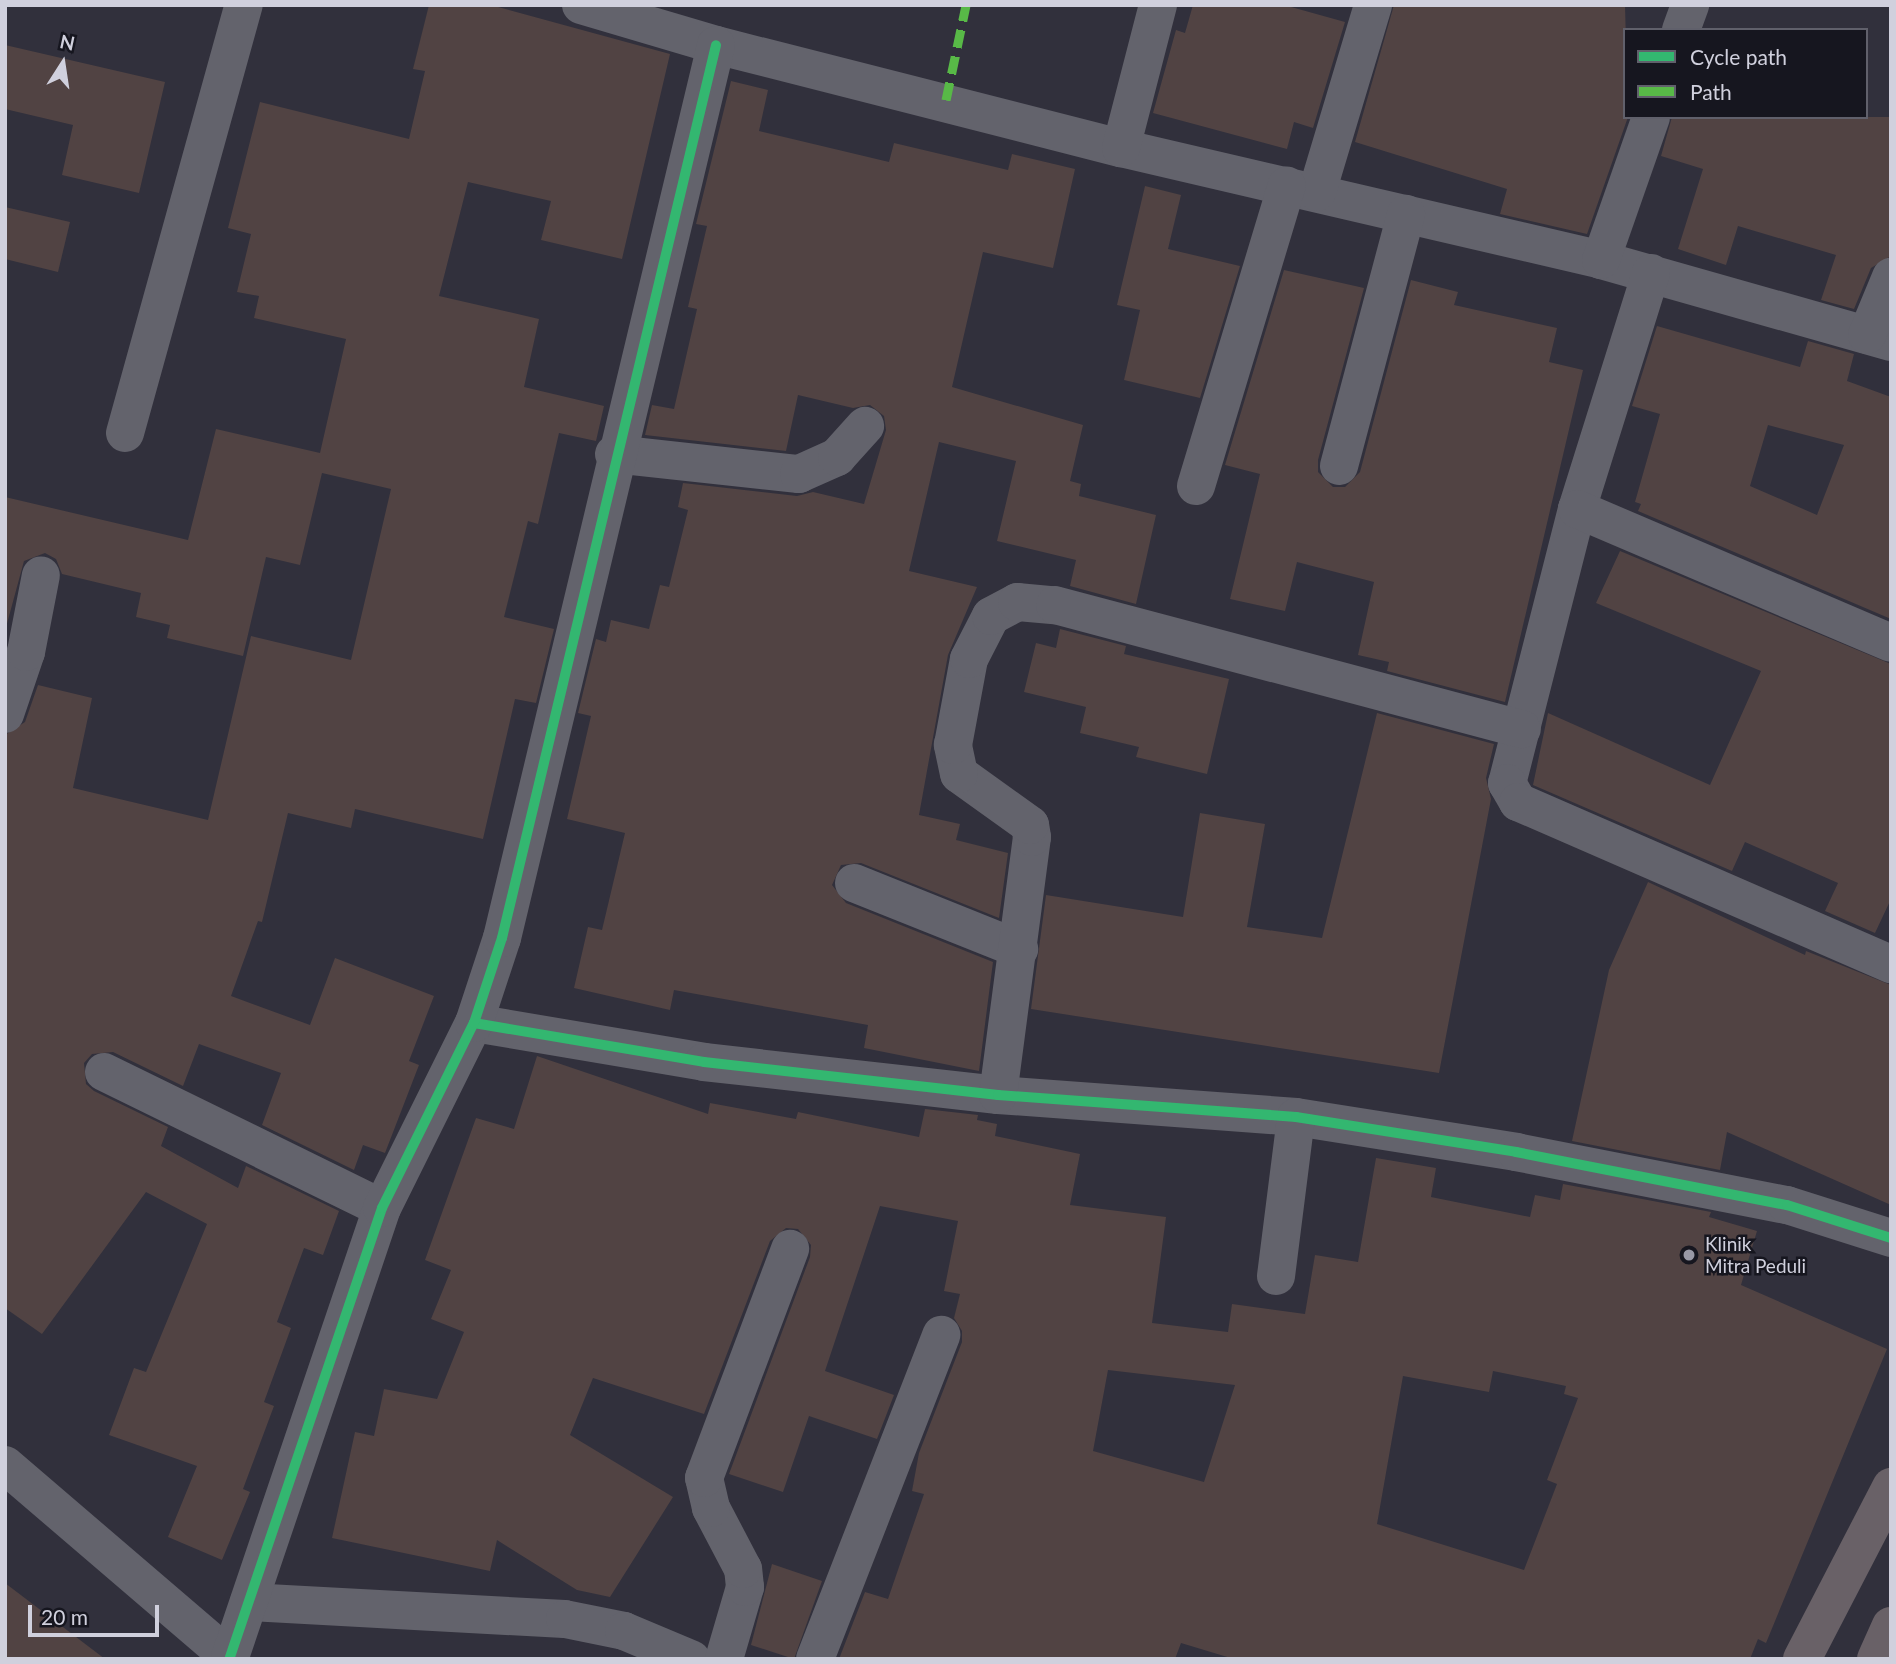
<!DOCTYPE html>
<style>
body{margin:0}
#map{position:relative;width:1896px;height:1664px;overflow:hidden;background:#31303c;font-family:Lato,sans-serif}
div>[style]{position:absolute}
.building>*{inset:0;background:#514343}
.minor>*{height:38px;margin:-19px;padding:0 19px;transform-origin:19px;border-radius:19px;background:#63636c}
.major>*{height:38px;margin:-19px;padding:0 19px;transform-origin:19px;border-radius:19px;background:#696167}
.quiet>*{height:9px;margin-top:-4.5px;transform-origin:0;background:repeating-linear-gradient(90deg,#58b947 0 18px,transparent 0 27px)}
.cycleway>*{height:10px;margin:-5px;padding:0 5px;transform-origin:5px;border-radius:5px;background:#33b770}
.dots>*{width:19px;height:19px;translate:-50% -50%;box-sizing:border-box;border:4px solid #16161f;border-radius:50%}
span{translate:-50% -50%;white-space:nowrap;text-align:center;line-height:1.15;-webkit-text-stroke:5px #16161f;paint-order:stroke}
.poi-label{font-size:19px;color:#d0d0dd}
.left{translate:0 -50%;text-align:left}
.frame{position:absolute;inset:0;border:7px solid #d0d0dd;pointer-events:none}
.legend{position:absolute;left:1623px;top:28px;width:245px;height:91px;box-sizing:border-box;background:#16161f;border:2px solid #60606b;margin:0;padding:9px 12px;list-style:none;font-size:21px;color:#d0d0dd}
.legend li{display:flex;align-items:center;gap:14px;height:35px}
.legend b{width:35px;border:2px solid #60606b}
.north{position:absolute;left:28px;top:28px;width:70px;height:70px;-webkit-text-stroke:5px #16161f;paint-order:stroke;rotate:12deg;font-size:19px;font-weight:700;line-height:28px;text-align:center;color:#d0d0dd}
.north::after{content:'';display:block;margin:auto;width:24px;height:32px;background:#d0d0dd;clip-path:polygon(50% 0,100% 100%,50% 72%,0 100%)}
.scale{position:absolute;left:28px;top:1605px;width:131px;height:32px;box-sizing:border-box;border:4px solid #d0d0dd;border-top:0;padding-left:9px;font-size:21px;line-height:24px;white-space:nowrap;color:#d0d0dd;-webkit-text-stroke:5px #16161f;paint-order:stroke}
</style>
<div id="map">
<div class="building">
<div style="clip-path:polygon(429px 5px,491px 5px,670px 54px,622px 259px,541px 240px,551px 201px,468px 182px,439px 296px,539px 319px,524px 387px,604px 406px,596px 441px,559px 433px,538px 524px,528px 521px,504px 617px,554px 629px,536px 703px,515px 699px,483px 839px,355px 809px,351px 828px,288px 813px,262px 922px,258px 921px,231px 996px,310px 1025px,335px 958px,434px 996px,409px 1061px,419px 1065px,385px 1153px,363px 1145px,354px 1170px,262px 1125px,281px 1073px,199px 1044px,183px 1086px,113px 1052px,92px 1054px,84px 1063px,86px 1084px,94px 1091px,168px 1127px,161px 1146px,238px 1188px,246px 1166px,339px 1211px,323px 1255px,304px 1248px,277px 1322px,291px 1328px,264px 1402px,274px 1406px,243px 1489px,250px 1492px,222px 1560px,168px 1537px,197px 1466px,109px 1435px,134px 1368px,146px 1372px,207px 1224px,146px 1192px,42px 1334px,5px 1308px,5px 735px,25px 722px,38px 685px,92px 698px,73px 788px,208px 820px,251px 636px,351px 660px,391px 489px,322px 473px,300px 565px,266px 557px,243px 656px,167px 638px,170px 625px,136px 617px,141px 593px,62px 574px,56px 559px,45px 553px,24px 561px,5px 631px,5px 497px,188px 540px,216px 429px,320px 453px,346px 339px,254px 318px,259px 296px,237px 292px,251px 234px,228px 228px,260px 102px,409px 139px,425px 71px,413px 69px)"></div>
<div style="clip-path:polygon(1193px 5px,1284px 5px,1345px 22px,1313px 128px,1294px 122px,1287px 149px,1153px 113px,1176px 30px,1185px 33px)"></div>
<div style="clip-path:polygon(1394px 5px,1625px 5px,1628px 117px,1587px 234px,1500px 214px,1507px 189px,1355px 142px)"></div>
<div style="clip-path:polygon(5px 45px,165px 82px,139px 193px,62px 175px,73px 125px,5px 109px)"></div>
<div style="clip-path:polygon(731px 81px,768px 90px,759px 131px,889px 162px,894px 143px,1008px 170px,1012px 154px,1075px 169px,1053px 268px,983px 252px,952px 387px,1083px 425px,1070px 481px,1081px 484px,1079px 496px,1156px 515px,1136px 604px,1070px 586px,1076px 560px,997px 541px,1016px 461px,939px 442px,909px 571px,977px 587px,948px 655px,919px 815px,960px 824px,956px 840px,1008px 853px,999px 918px,861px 863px,841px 865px,832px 885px,846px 903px,993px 962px,979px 1071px,864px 1048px,868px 1025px,674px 990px,670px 1010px,574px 988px,588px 927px,602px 930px,625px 833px,567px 819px,591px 716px,578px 713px,596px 639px,606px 642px,611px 620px,649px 629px,660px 585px,669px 587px,688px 510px,678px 507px,683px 483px,797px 496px,813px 492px,864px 504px,886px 430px,884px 416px,870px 405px,853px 408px,798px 395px,786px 451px,645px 435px,652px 405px,674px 409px,697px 309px,688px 307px,707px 226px,696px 224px)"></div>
<div style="clip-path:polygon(1672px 117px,1891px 117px,1891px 256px,1871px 268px,1854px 309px,1821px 300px,1836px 255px,1738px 226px,1726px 265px,1678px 249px,1703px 169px,1661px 156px)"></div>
<div style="clip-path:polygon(1145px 186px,1181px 195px,1168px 249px,1240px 266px,1200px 398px,1124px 380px,1140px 310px,1117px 305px)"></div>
<div style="clip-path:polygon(5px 207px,70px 222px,58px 272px,5px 259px)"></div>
<div style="clip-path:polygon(1284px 270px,1364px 288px,1318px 460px,1318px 472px,1333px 487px,1345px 487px,1360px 472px,1411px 280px,1458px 292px,1454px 305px,1557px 328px,1549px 362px,1583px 370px,1505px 702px,1387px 671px,1389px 662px,1358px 655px,1374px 582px,1297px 562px,1285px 611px,1230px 599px,1260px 474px,1225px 465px)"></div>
<div style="clip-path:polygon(evenodd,1657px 326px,1800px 367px,1808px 341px,1854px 354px,1847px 381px,1891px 397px,1891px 619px,1638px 511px,1641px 504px,1635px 502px,1660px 414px,1632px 406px,1657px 326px,1768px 425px,1844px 445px,1817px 515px,1750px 486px,1768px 425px)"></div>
<div style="clip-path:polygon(1620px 551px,1891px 664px,1891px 899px,1875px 933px,1825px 911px,1838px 883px,1745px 842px,1732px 871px,1533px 785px,1548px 713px,1710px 785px,1761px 671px,1596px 603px)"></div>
<div style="clip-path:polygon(1060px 629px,1126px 646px,1124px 654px,1229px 679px,1207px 774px,1136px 757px,1139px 747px,1080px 733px,1086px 707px,1024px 692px,1036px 643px,1056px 648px)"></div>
<div style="clip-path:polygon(1377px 713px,1494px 744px,1486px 778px,1491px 799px,1439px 1073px,1031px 1009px,1046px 895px,1183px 917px,1200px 813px,1265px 824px,1247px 927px,1322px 938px)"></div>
<div style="clip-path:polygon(1648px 882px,1805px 955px,1806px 951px,1891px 985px,1891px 1205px,1727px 1132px,1720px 1170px,1572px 1141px,1609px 970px)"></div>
<div style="clip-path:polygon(evenodd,537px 1056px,708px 1114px,710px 1103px,796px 1119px,798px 1112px,919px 1137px,925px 1109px,978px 1115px,977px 1120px,997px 1124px,995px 1136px,1080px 1154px,1070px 1205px,1166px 1217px,1152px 1323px,1228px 1332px,1232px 1304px,1305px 1314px,1315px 1255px,1358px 1262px,1376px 1158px,1436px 1168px,1431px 1197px,1530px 1217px,1535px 1195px,1560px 1200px,1563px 1184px,1711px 1212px,1709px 1217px,1757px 1231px,1741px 1285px,1887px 1349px,1766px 1643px,1758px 1639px,1750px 1659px,1234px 1659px,1181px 1643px,1175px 1659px,839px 1659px,865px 1592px,888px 1599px,924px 1494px,912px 1491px,919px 1453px,962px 1342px,962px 1331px,954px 1318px,960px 1294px,944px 1291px,958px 1221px,880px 1206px,825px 1371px,894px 1395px,877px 1439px,809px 1416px,783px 1492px,729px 1474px,810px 1257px,811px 1245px,798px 1229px,786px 1228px,770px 1241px,704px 1414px,593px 1378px,570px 1435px,673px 1497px,610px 1597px,577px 1590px,497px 1540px,490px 1571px,332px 1538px,355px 1432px,374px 1436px,384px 1389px,437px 1399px,464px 1332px,431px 1319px,451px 1270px,425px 1260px,476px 1118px,514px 1129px,537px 1056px,1108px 1370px,1235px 1385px,1204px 1482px,1093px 1451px,1108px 1370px,537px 1056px,1493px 1371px,1566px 1386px,1564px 1394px,1578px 1398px,1547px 1480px,1557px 1484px,1524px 1570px,1377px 1524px,1403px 1376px,1489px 1392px,1493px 1371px)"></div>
<div style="clip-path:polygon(772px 1564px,822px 1581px,794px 1659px,751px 1645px)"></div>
<div style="clip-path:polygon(5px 1583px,105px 1659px,5px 1659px)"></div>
</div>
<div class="minor">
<div style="left:581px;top:5px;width:141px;rotate:16.5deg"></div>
<div style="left:716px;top:45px;width:418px;rotate:14.3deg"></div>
<div style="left:1121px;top:148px;width:493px;rotate:13.1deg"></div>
<div style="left:1601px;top:260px;width:301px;rotate:15.8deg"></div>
<div style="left:1681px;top:30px;width:27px;rotate:-70deg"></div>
<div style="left:1121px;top:148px;width:148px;rotate:-75.5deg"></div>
<div style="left:1317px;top:192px;width:195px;rotate:-73.3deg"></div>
<div style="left:1601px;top:260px;width:151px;rotate:-70.7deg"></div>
<div style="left:1651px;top:273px;width:247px;rotate:107.4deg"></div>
<div style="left:1577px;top:509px;width:283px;rotate:104.3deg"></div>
<div style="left:1507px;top:783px;width:22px;rotate:60deg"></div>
<div style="left:1518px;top:802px;width:407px;rotate:23.5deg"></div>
<div style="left:1867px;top:335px;width:63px;rotate:-67.5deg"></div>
<div style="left:125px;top:433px;width:444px;rotate:-74.5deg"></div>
<div style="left:614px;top:454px;width:186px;rotate:6.2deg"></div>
<div style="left:799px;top:474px;width:42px;rotate:-24.1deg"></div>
<div style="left:837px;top:457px;width:42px;rotate:-47.9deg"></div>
<div style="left:1339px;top:466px;width:261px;rotate:-75.1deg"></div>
<div style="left:1196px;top:486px;width:314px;rotate:-73.2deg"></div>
<div style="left:1577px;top:509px;width:341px;rotate:23.1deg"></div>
<div style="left:5px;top:714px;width:65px;rotate:-71.3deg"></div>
<div style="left:26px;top:652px;width:78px;rotate:-79deg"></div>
<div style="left:854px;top:883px;width:178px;rotate:21.8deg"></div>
<div style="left:474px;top:1023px;width:233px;rotate:9.6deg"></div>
<div style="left:704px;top:1062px;width:296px;rotate:6.4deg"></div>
<div style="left:998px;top:1095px;width:299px;rotate:4.2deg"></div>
<div style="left:1296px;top:1117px;width:223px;rotate:9deg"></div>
<div style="left:1516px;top:1152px;width:276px;rotate:11.1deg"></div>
<div style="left:1787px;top:1205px;width:109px;rotate:17.6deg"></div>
<div style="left:104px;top:1072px;width:309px;rotate:26.1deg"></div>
<div style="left:998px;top:1095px;width:260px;rotate:-82.5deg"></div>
<div style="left:1032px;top:837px;width:12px;rotate:-99deg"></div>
<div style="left:1030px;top:825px;width:87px;rotate:-144.3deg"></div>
<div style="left:959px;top:774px;width:30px;rotate:-102deg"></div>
<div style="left:953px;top:745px;width:87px;rotate:-79.5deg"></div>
<div style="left:969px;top:659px;width:48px;rotate:-62.9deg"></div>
<div style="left:991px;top:616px;width:30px;rotate:-28deg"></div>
<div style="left:1017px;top:602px;width:38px;rotate:5deg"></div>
<div style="left:1055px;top:605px;width:483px;rotate:14.9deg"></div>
<div style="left:1276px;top:1276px;width:160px;rotate:-82.8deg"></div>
<div style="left:5px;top:1465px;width:298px;rotate:40.6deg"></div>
<div style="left:249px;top:1602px;width:316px;rotate:3.1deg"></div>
<div style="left:565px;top:1619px;width:60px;rotate:11.5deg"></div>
<div style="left:624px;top:1631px;width:73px;rotate:22.7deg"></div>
<div style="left:230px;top:1657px;width:474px;rotate:-71.3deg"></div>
<div style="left:382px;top:1208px;width:207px;rotate:-63.6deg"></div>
<div style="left:474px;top:1023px;width:89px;rotate:-71.8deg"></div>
<div style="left:502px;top:938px;width:918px;rotate:-76.52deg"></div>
<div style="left:724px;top:1659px;width:75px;rotate:-73.7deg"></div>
<div style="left:745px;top:1587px;width:18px;rotate:-96deg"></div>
<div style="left:743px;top:1569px;width:69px;rotate:-117.7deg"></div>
<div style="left:711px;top:1508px;width:31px;rotate:-103deg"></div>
<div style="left:704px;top:1478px;width:245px;rotate:-69.4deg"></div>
<div style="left:815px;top:1659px;width:348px;rotate:-68.7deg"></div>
</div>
<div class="major">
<div style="left:1802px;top:1659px;width:194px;rotate:-62.6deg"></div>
<div style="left:1876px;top:1659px;width:36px;rotate:-66deg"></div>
</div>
<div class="quiet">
<div style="left:946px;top:100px;width:97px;rotate:-78.1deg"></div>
</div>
<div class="cycleway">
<div style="left:474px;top:1023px;width:233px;rotate:9.6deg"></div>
<div style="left:704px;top:1062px;width:296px;rotate:6.4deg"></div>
<div style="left:998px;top:1095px;width:299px;rotate:4.2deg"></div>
<div style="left:1296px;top:1117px;width:223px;rotate:9deg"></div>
<div style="left:1516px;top:1152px;width:276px;rotate:11.1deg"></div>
<div style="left:1787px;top:1205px;width:109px;rotate:17.6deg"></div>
<div style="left:230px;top:1657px;width:474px;rotate:-71.3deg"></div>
<div style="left:382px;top:1208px;width:207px;rotate:-63.6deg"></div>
<div style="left:474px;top:1023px;width:89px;rotate:-71.8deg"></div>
<div style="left:502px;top:938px;width:918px;rotate:-76.52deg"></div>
</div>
<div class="dots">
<div style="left:1689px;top:1255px;background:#9898a5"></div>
</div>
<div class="poi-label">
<span class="left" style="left:1705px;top:1255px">Klinik<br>Mitra Peduli</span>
</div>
<div class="frame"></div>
<ul class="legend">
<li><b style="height:9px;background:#33b770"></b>Cycle path</li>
<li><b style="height:9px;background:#58b947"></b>Path</li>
</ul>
<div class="north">N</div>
<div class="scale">20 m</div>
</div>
